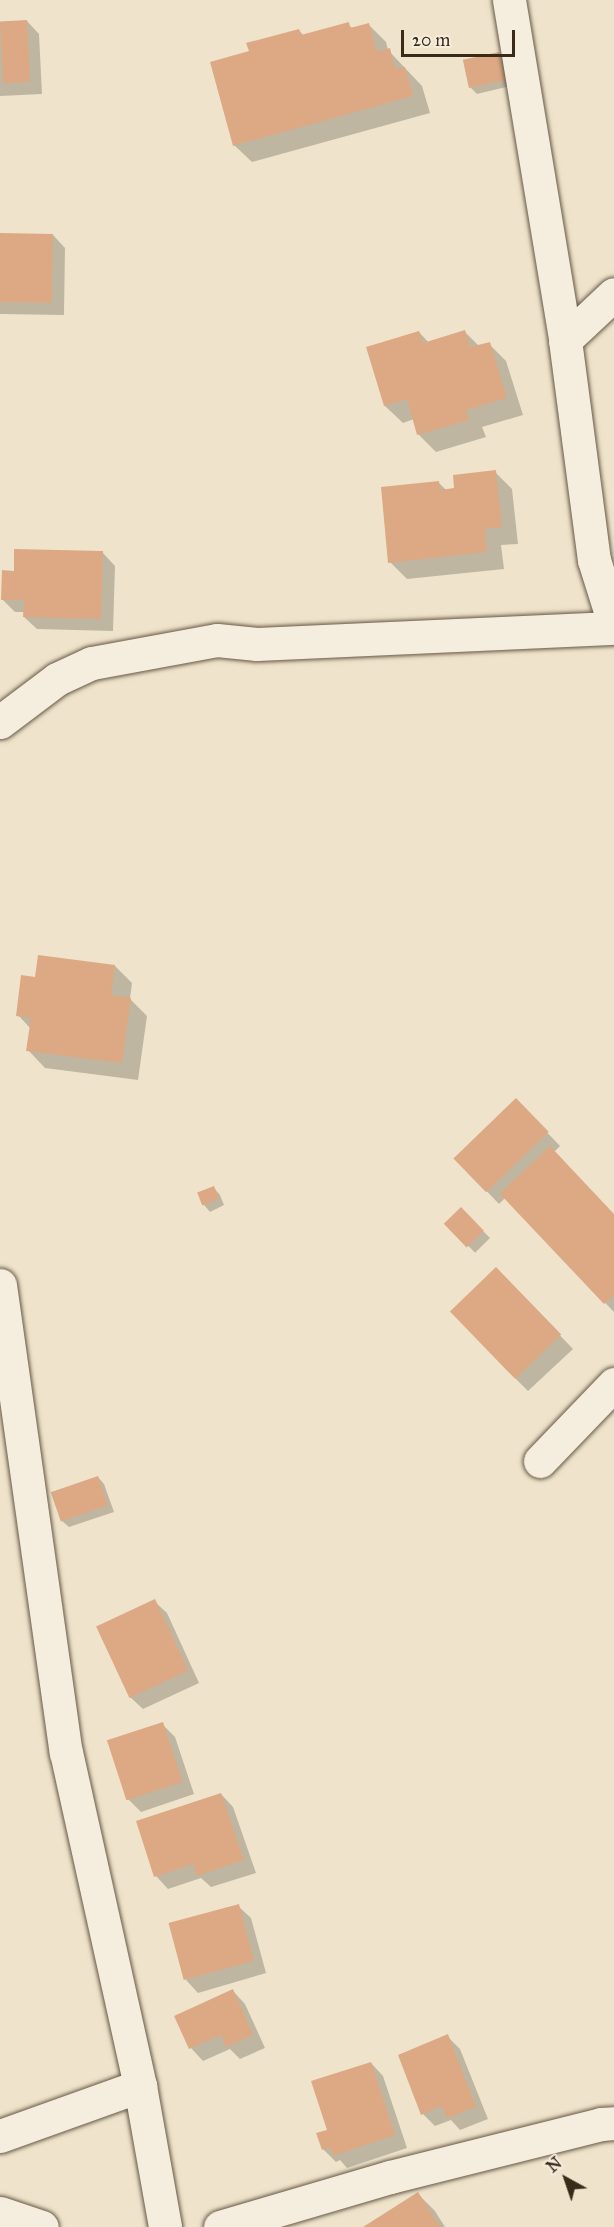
<!DOCTYPE html>
<style>
body{margin:0}
#map{position:relative;width:614px;height:2227px;overflow:hidden;background:#efe4cb;font-family:"IM FELL Great Primer",serif}
div>[style]{position:absolute}
.shadow>*{inset:0;background:#0003;transform-origin:0 0}
.building>*{inset:0;background:#dca984;transform-origin:0 0}
.roads{filter:drop-shadow(0 0 2px #675846) drop-shadow(0 0 2px #675846)}
.minor>*{height:33px;margin:-16.5px;padding:0 16.5px;transform-origin:16.5px;border-radius:16.5px;background:#f5eddd}
span{translate:-50% -50%;white-space:nowrap;text-align:center;line-height:1.15;-webkit-text-stroke:4.5px #f5eddd;paint-order:stroke}
.north{position:absolute;left:536px;top:2149px;width:60px;height:60px;-webkit-text-stroke:4px #f5eddd;paint-order:stroke;rotate:320deg;font-size:16px;font-weight:700;line-height:24px;text-align:center;color:#3a2a19}
.north::after{content:'';display:block;margin:auto;width:21px;height:27px;background:#3a2a19;clip-path:polygon(50% 0,100% 100%,50% 72%,0 100%)}
.scale{position:absolute;left:401px;top:30px;width:114px;height:27px;box-sizing:border-box;border:3px solid #3a2a19;border-top:0;padding-left:8px;font-size:18px;line-height:21px;white-space:nowrap;color:#3a2a19;-webkit-text-stroke:4px #f5eddd;paint-order:stroke}
</style>
<div id="map">
<div class="shadow">
<div style="clip-path:polygon(27px 21px,39px 34px,42px 94px,0 96px,0 22px)"></div>
<div style="clip-path:polygon(348px 24px,353px 29px,369px 25px,386px 42px,388px 50px,422px 86px,430px 113px,252px 162px,234px 145px,250px 52px,299px 30px,304px 36px)"></div>
<div style="clip-path:polygon(498px 53px,505px 60px,510px 86px,477px 94px,470px 87px)"></div>
<div style="clip-path:polygon(0 235px,53px 235px,65px 248px,64px 315px,0 314px)"></div>
<div style="clip-path:polygon(419px 332px,429px 343px,465px 332px,479px 346px,489px 344px,506px 361px,523px 415px,482px 427px,486px 437px,436px 452px,419px 435px,414px 419px,403px 423px,385px 406px,368px 348px)"></div>
<div style="clip-path:polygon(495px 472px,512px 489px,518px 544px,501px 545px,504px 569px,407px 579px,390px 562px,439px 483px,447px 491px,456px 490px)"></div>
<div style="clip-path:polygon(103px 553px,115px 566px,113px 631px,37px 629px,24px 617px,25px 612px,15px 612px,2px 599px,15px 572px)"></div>
<div style="clip-path:polygon(115px 966px,132px 983px,130px 999px,147px 1016px,138px 1080px,45px 1068px,28px 1050px,31px 1029px,18px 1015px,36px 979px)"></div>
<div style="clip-path:polygon(516px 1100px,560px 1146px,554px 1152px,614px 1215px,614px 1312px,505px 1198px,499px 1204px,455px 1158px)"></div>
<div style="clip-path:polygon(214px 1188px,220px 1195px,224px 1205px,210px 1212px,204px 1205px)"></div>
<div style="left:461px;top:1209px;width:41px;height:21px;rotate:45deg"></div>
<div style="clip-path:polygon(508px 1281px,573px 1349px,528px 1391px,516px 1379px)"></div>
<div style="clip-path:polygon(98px 1477px,104px 1484px,114px 1512px,69px 1527px,62px 1521px)"></div>
<div style="clip-path:polygon(154px 1601px,167px 1613px,199px 1683px,143px 1709px,130px 1697px)"></div>
<div style="clip-path:polygon(162px 1724px,175px 1737px,194px 1794px,141px 1812px,128px 1799px)"></div>
<div style="clip-path:polygon(221px 1794px,233px 1807px,256px 1873px,211px 1887px,201px 1878px,168px 1889px,156px 1876px)"></div>
<div style="clip-path:polygon(238px 1906px,251px 1918px,266px 1973px,198px 1993px,186px 1980px)"></div>
<div style="clip-path:polygon(233px 1991px,245px 2004px,265px 2048px,240px 2059px,230px 2049px,203px 2061px,191px 2048px)"></div>
<div style="clip-path:polygon(447px 2036px,460px 2049px,488px 2119px,460px 2130px,451px 2120px,435px 2126px,423px 2114px)"></div>
<div style="clip-path:polygon(371px 2063px,383px 2076px,407px 2148px,347px 2168px,340px 2160px,336px 2162px,323px 2149px,329px 2131px)"></div>
<div style="clip-path:polygon(418px 2194px,435px 2211px,445px 2227px,366px 2227px)"></div>
</div>
<div class="building">
<div style="left:27px;top:20px;width:62px;height:27px;rotate:87deg"></div>
<div style="clip-path:polygon(349px 22px,350px 28px,369px 23px,377px 52px,390px 48px,395px 69px,405px 67px,413px 96px,233px 146px,210px 62px,249px 51px,246px 43px,299px 29px,301px 35px)"></div>
<div style="left:499px;top:52px;width:29px;height:37px;rotate:78deg"></div>
<div style="left:0;top:233px;width:53px;height:69px;rotate:1deg"></div>
<div style="clip-path:polygon(465px 330px,470px 347px,490px 342px,507px 398px,466px 410px,469px 420px,417px 435px,407px 399px,384px 406px,366px 347px,419px 331px,423px 343px)"></div>
<div style="clip-path:polygon(496px 470px,502px 527px,485px 529px,487px 552px,388px 563px,381px 487px,439px 481px,440px 490px,454px 488px,453px 475px)"></div>
<div style="clip-path:polygon(14px 549px,103px 551px,101px 619px,23px 617px,24px 600px,1px 600px,2px 570px,14px 571px)"></div>
<div style="clip-path:polygon(38px 955px,115px 965px,111px 995px,131px 998px,122px 1063px,26px 1051px,31px 1018px,16px 1016px,21px 975px,35px 977px)"></div>
<div style="left:516px;top:1098px;width:47px;height:87px;rotate:46deg"></div>
<div style="clip-path:polygon(550px 1146px,614px 1214px,614px 1295px,604px 1304px,500px 1194px)"></div>
<div style="left:214px;top:1186px;width:14px;height:18px;rotate:69deg"></div>
<div style="left:461px;top:1207px;width:33px;height:24px;rotate:46deg"></div>
<div style="left:496px;top:1267px;width:94px;height:64px;rotate:46deg"></div>
<div style="left:98px;top:1476px;width:31px;height:50px;rotate:71deg"></div>
<div style="left:155px;top:1599px;width:79px;height:65px;rotate:65deg"></div>
<div style="left:163px;top:1722px;width:63px;height:59px;rotate:72deg"></div>
<div style="clip-path:polygon(221px 1793px,244px 1860px,197px 1876px,193px 1864px,154px 1877px,136px 1821px)"></div>
<div style="left:239px;top:1904px;width:59px;height:73px;rotate:75deg"></div>
<div style="clip-path:polygon(233px 1989px,253px 2035px,226px 2047px,221px 2035px,189px 2049px,174px 2016px)"></div>
<div style="clip-path:polygon(448px 2034px,476px 2107px,447px 2118px,442px 2106px,421px 2115px,398px 2055px)"></div>
<div style="clip-path:polygon(371px 2062px,395px 2135px,333px 2156px,330px 2147px,322px 2150px,316px 2133px,327px 2130px,311px 2081px)"></div>
<div style="clip-path:polygon(418px 2192px,440px 2227px,363px 2227px)"></div>
</div>
<div class="roads">
<div class="minor">
<div style="left:509px;top:0;width:345px;rotate:80.6deg"></div>
<div style="left:565px;top:340px;width:222px;rotate:82.5deg"></div>
<div style="left:594px;top:560px;width:67px;rotate:72.6deg"></div>
<div style="left:565px;top:340px;width:67px;rotate:-43.2deg"></div>
<div style="left:0;top:722px;width:71px;rotate:-37deg"></div>
<div style="left:57px;top:679px;width:38px;rotate:-25deg"></div>
<div style="left:92px;top:663px;width:127px;rotate:-10.4deg"></div>
<div style="left:217px;top:640px;width:40px;rotate:5.7deg"></div>
<div style="left:257px;top:644px;width:357px;rotate:-2.6deg"></div>
<div style="left:0;top:1285px;width:472px;rotate:82deg"></div>
<div style="left:66px;top:1752px;width:342px;rotate:77.5deg"></div>
<div style="left:140px;top:2086px;width:143px;rotate:79.9deg"></div>
<div style="left:540px;top:1461px;width:107px;rotate:-46.1deg"></div>
<div style="left:0;top:2136px;width:149px;rotate:-19.7deg"></div>
<div style="left:0;top:2213px;width:44px;rotate:18.4deg"></div>
<div style="left:220px;top:2227px;width:177px;rotate:-16.4deg"></div>
<div style="left:390px;top:2177px;width:218px;rotate:-14.1deg"></div>
<div style="left:601px;top:2124px;width:13px;rotate:-4deg"></div>
</div>
</div>
<div class="north">N</div>
<div class="scale">20 m</div>
</div>
